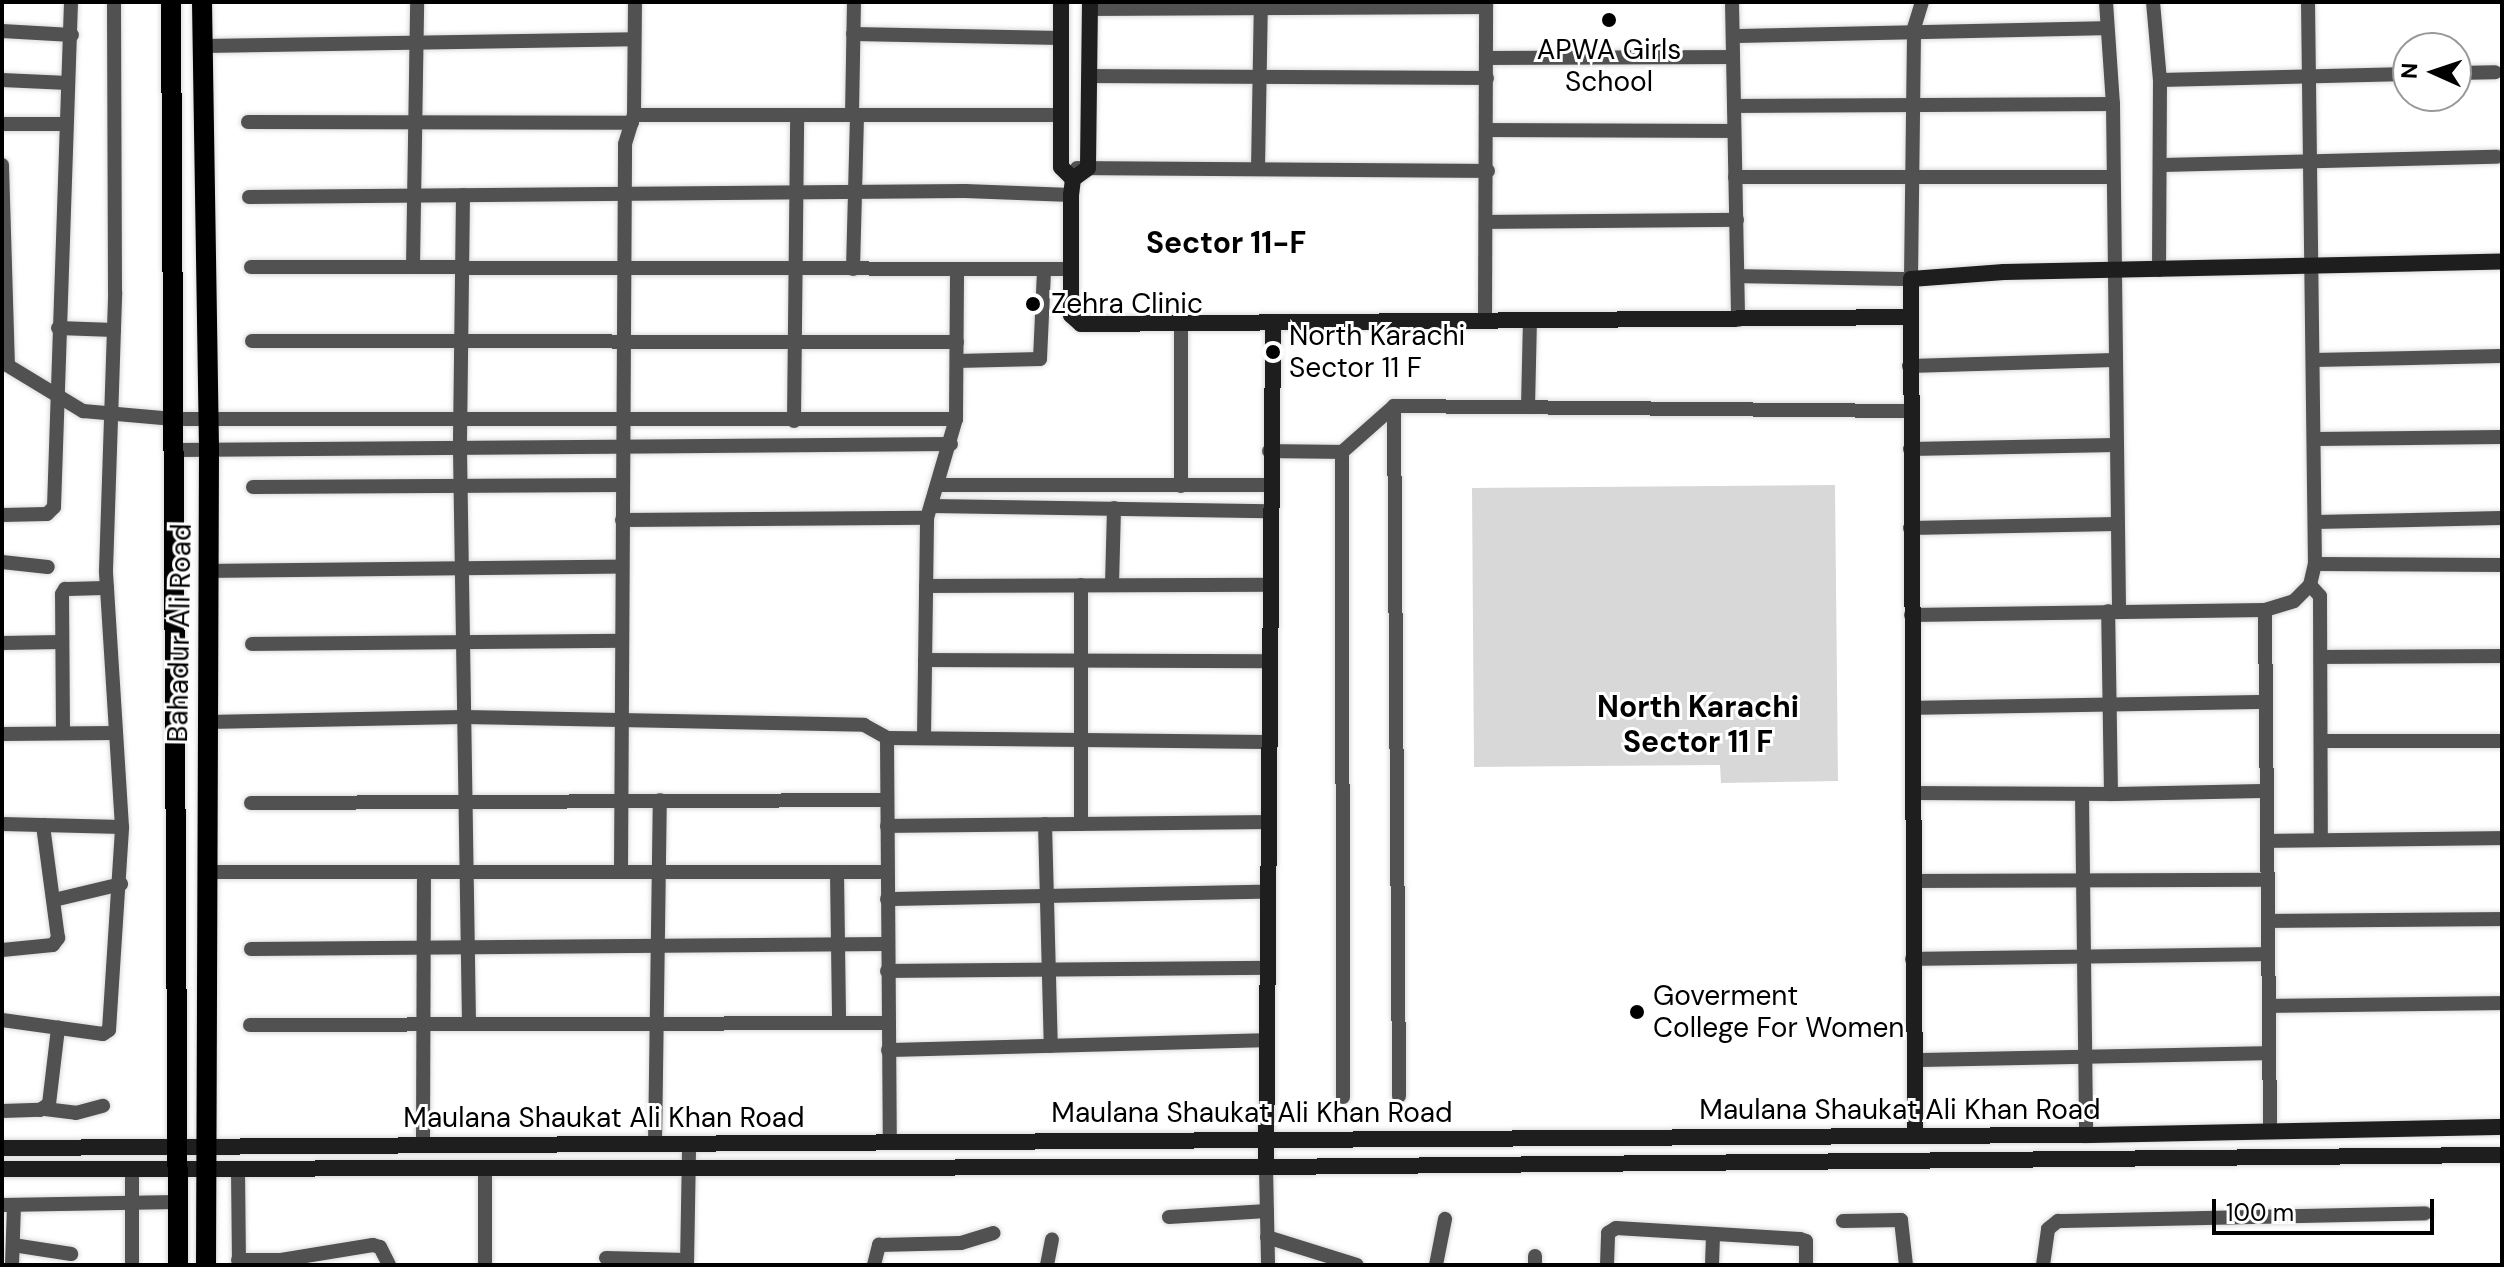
<!DOCTYPE html>
<style>
body{margin:0}
#map{position:relative;width:2504px;height:1267px;overflow:hidden;background:#fff;font-family:"DM Sans",sans-serif}
div>[style]{position:absolute}
.green>*{inset:0;background:#d8d8d8}
.roads{filter:drop-shadow(0 0 2px #dbdbdb) drop-shadow(0 0 2px #dbdbdb)}
.street>*{height:14px;margin:-7px;padding:0 7px;transform-origin:7px;border-radius:7px;background:#515151}
.secondary>*{height:16px;margin:-8px;padding:0 8px;transform-origin:8px;border-radius:8px;background:#1e1e1e}
.primary>*{height:20px;margin:-10px;padding:0 10px;transform-origin:10px;border-radius:10px;background:#000}
.dots>*{width:22px;height:22px;translate:-50% -50%;box-sizing:border-box;border:4px solid #fff;border-radius:50%}
span{translate:-50% -50%;white-space:nowrap;text-align:center;line-height:1.15;-webkit-text-stroke:6px #fff;paint-order:stroke}
.poi-label{font-size:28px;color:#000}
.left{translate:0 -50%;text-align:left}
.street-label{font-size:28px;color:#000}
.neighbourhood-label{font-size:30px;color:#000;font-weight:700}
.frame{position:absolute;inset:0;border:4px solid #000;pointer-events:none}
.north{position:absolute;left:2392px;top:32px;width:80px;height:80px;box-sizing:border-box;background:#fff;border:2px solid #999;border-radius:50%;rotate:273deg;font-size:22px;font-weight:700;line-height:32px;text-align:center;color:#000}
.north::after{content:'';display:block;margin:auto;width:28px;height:36px;background:#000;clip-path:polygon(50% 0,100% 100%,50% 72%,0 100%)}
.scale{position:absolute;left:2212px;top:1199px;width:222px;height:36px;box-sizing:border-box;border:4px solid #000;border-top:0;padding-left:10px;font-size:24px;line-height:28px;white-space:nowrap;color:#000;-webkit-text-stroke:6px #fff;paint-order:stroke}
</style>
<div id="map">
<div class="green">
<div style="clip-path:polygon(1835px 485px,1838px 781px,1721px 783px,1720px 765px,1474px 767px,1472px 488px)"></div>
</div>
<div class="roads">
<div class="street">
<div style="left:1732px;top:2px;width:318px;rotate:88.9deg"></div>
<div style="left:2106px;top:2px;width:102px;rotate:86.1deg"></div>
<div style="left:2113px;top:104px;width:507px;rotate:89.32deg"></div>
<div style="left:2153px;top:2px;width:78px;rotate:84.9deg"></div>
<div style="left:2160px;top:80px;width:190px;rotate:90.3deg"></div>
<div style="left:2308px;top:2px;width:562px;rotate:89.29deg"></div>
<div style="left:1091px;top:9px;width:395px;rotate:-0.3deg"></div>
<div style="left:2px;top:31px;width:70px;rotate:3.3deg"></div>
<div style="left:853px;top:34px;width:208px;rotate:1.1deg"></div>
<div style="left:1733px;top:36px;width:373px;rotate:-1.2deg"></div>
<div style="left:203px;top:46px;width:431px;rotate:-0.9deg"></div>
<div style="left:1487px;top:58px;width:246px;rotate:-0.2deg"></div>
<div style="left:2456px;top:73px;width:39px;rotate:-1deg"></div>
<div style="left:1090px;top:76px;width:397px;rotate:0.3deg"></div>
<div style="left:2px;top:80px;width:66px;rotate:2.6deg"></div>
<div style="left:2160px;top:80px;width:248px;rotate:-1.4deg"></div>
<div style="left:1734px;top:106px;width:379px;rotate:-0.3deg"></div>
<div style="left:634px;top:115px;width:426px"></div>
<div style="left:852px;top:115px;width:113px;rotate:-89deg"></div>
<div style="left:248px;top:122px;width:384px;rotate:0.1deg"></div>
<div style="left:2px;top:124px;width:62px"></div>
<div style="left:1488px;top:130px;width:246px;rotate:0.2deg"></div>
<div style="left:2px;top:165px;width:198px;rotate:88.3deg"></div>
<div style="left:2160px;top:165px;width:337px;rotate:-1.4deg"></div>
<div style="left:1077px;top:168px;width:411px;rotate:0.4deg"></div>
<div style="left:1258px;top:169px;width:167px;rotate:-89deg"></div>
<div style="left:1735px;top:177px;width:378px"></div>
<div style="left:463px;top:195px;width:255px;rotate:90.7deg"></div>
<div style="left:460px;top:450px;width:574px;rotate:89.1deg"></div>
<div style="left:249px;top:197px;width:716px;rotate:-0.48deg"></div>
<div style="left:965px;top:191px;width:106px;rotate:2.2deg"></div>
<div style="left:1486px;top:222px;width:251px;rotate:-0.5deg"></div>
<div style="left:251px;top:267px;width:819px;rotate:0.14deg"></div>
<div style="left:413px;top:267px;width:265px;rotate:-89.1deg"></div>
<div style="left:853px;top:269px;width:154px;rotate:-88.5deg"></div>
<div style="left:1738px;top:276px;width:173px;rotate:1deg"></div>
<div style="left:1911px;top:279px;width:251px;rotate:-89.3deg"></div>
<div style="left:1914px;top:28px;width:27px;rotate:-73deg"></div>
<div style="left:1485px;top:321px;width:319px;rotate:-89.8deg"></div>
<div style="left:1181px;top:323px;width:163px;rotate:90deg"></div>
<div style="left:58px;top:328px;width:56px;rotate:2deg"></div>
<div style="left:252px;top:341px;width:705px;rotate:0.08deg"></div>
<div style="left:2313px;top:360px;width:187px;rotate:-1.2deg"></div>
<div style="left:957px;top:361px;width:83px;rotate:-1.4deg"></div>
<div style="left:1040px;top:359px;width:89px;rotate:-87.4deg"></div>
<div style="left:2px;top:362px;width:95px;rotate:31.2deg"></div>
<div style="left:83px;top:411px;width:91px;rotate:5deg"></div>
<div style="left:174px;top:419px;width:782px"></div>
<div style="left:1909px;top:366px;width:205px;rotate:-1.7deg"></div>
<div style="left:1394px;top:406px;width:690px;rotate:89.58deg"></div>
<div style="left:1528px;top:407px;width:85px;rotate:-88.7deg"></div>
<div style="left:794px;top:421px;width:306px;rotate:-89.4deg"></div>
<div style="left:2314px;top:439px;width:186px;rotate:-0.6deg"></div>
<div style="left:1910px;top:449px;width:206px;rotate:-1.1deg"></div>
<div style="left:175px;top:450px;width:776px;rotate:-0.44deg"></div>
<div style="left:1269px;top:451px;width:73px;rotate:0.8deg"></div>
<div style="left:938px;top:485px;width:330px"></div>
<div style="left:253px;top:487px;width:369px;rotate:-0.3deg"></div>
<div style="left:931px;top:506px;width:337px;rotate:0.9deg"></div>
<div style="left:2px;top:515px;width:45px;rotate:-1.3deg"></div>
<div style="left:47px;top:514px;width:10px;rotate:-45deg"></div>
<div style="left:54px;top:507px;width:505px;rotate:-88.07deg"></div>
<div style="left:622px;top:520px;width:305px;rotate:-0.4deg"></div>
<div style="left:2315px;top:522px;width:186px;rotate:-1.2deg"></div>
<div style="left:1910px;top:528px;width:207px;rotate:-1.1deg"></div>
<div style="left:2px;top:562px;width:46px;rotate:6.2deg"></div>
<div style="left:209px;top:571px;width:411px;rotate:-0.6deg"></div>
<div style="left:1081px;top:585px;width:239px;rotate:90deg"></div>
<div style="left:1112px;top:585px;width:77px;rotate:-88.5deg"></div>
<div style="left:2310px;top:585px;width:15px;rotate:48deg"></div>
<div style="left:2320px;top:596px;width:244px;rotate:89.8deg"></div>
<div style="left:926px;top:586px;width:342px;rotate:-0.2deg"></div>
<div style="left:2265px;top:610px;width:522px;rotate:89.45deg"></div>
<div style="left:1911px;top:615px;width:354px;rotate:-0.8deg"></div>
<div style="left:2265px;top:610px;width:30px;rotate:-17deg"></div>
<div style="left:2294px;top:601px;width:23px;rotate:-45deg"></div>
<div style="left:2310px;top:585px;width:22px;rotate:-77deg"></div>
<div style="left:2315px;top:564px;width:187px;rotate:0.3deg"></div>
<div style="left:2px;top:643px;width:60px;rotate:-1deg"></div>
<div style="left:252px;top:644px;width:367px;rotate:-0.5deg"></div>
<div style="left:2321px;top:657px;width:180px;rotate:-0.3deg"></div>
<div style="left:925px;top:660px;width:342px;rotate:0.2deg"></div>
<div style="left:1912px;top:708px;width:354px;rotate:-1deg"></div>
<div style="left:207px;top:722px;width:256px;rotate:-1.1deg"></div>
<div style="left:463px;top:717px;width:401px;rotate:1.1deg"></div>
<div style="left:864px;top:725px;width:26px;rotate:29deg"></div>
<div style="left:887px;top:738px;width:379px;rotate:0.6deg"></div>
<div style="left:63px;top:733px;width:139px;rotate:-90.4deg"></div>
<div style="left:62px;top:594px;width:6px;rotate:-59deg"></div>
<div style="left:65px;top:589px;width:42px;rotate:-1.4deg"></div>
<div style="left:2px;top:734px;width:114px;rotate:-0.5deg"></div>
<div style="left:924px;top:737px;width:219px;rotate:-89.2deg"></div>
<div style="left:927px;top:518px;width:103px;rotate:-73.7deg"></div>
<div style="left:956px;top:419px;width:149px;rotate:-89.6deg"></div>
<div style="left:887px;top:738px;width:405px;rotate:89.6deg"></div>
<div style="left:2321px;top:741px;width:181px"></div>
<div style="left:1913px;top:793px;width:198px;rotate:0.3deg"></div>
<div style="left:2111px;top:794px;width:183px;rotate:-90.9deg"></div>
<div style="left:2082px;top:794px;width:341px;rotate:89.3deg"></div>
<div style="left:2111px;top:794px;width:156px;rotate:-1.1deg"></div>
<div style="left:251px;top:803px;width:636px;rotate:-0.27deg"></div>
<div style="left:2px;top:824px;width:120px;rotate:1.4deg"></div>
<div style="left:1045px;top:824px;width:222px;rotate:88.5deg"></div>
<div style="left:887px;top:826px;width:378px;rotate:-0.6deg"></div>
<div style="left:2267px;top:841px;width:235px;rotate:-0.7deg"></div>
<div style="left:621px;top:871px;width:727px;rotate:-89.68deg"></div>
<div style="left:625px;top:144px;width:30px;rotate:-73deg"></div>
<div style="left:634px;top:115px;width:113px;rotate:-89.5deg"></div>
<div style="left:206px;top:872px;width:681px"></div>
<div style="left:837px;top:872px;width:151px;rotate:89.2deg"></div>
<div style="left:1913px;top:881px;width:355px;rotate:-0.2deg"></div>
<div style="left:887px;top:899px;width:378px;rotate:-1.1deg"></div>
<div style="left:54px;top:900px;width:69px;rotate:-13.4deg"></div>
<div style="left:2268px;top:921px;width:234px;rotate:-0.5deg"></div>
<div style="left:251px;top:949px;width:636px;rotate:-0.45deg"></div>
<div style="left:2px;top:950px;width:51px;rotate:-5.6deg"></div>
<div style="left:53px;top:945px;width:9px;rotate:-54deg"></div>
<div style="left:58px;top:938px;width:114px;rotate:-97.6deg"></div>
<div style="left:1912px;top:959px;width:356px;rotate:-0.8deg"></div>
<div style="left:887px;top:971px;width:379px;rotate:-0.5deg"></div>
<div style="left:2269px;top:1006px;width:233px;rotate:-0.7deg"></div>
<div style="left:2px;top:1020px;width:102px;rotate:7.9deg"></div>
<div style="left:103px;top:1034px;width:7px;rotate:-34deg"></div>
<div style="left:109px;top:1030px;width:203px;rotate:-86.3deg"></div>
<div style="left:122px;top:827px;width:257px;rotate:-93.6deg"></div>
<div style="left:106px;top:570px;width:278px;rotate:-88.1deg"></div>
<div style="left:115px;top:292px;width:290px;rotate:-90.2deg"></div>
<div style="left:250px;top:1025px;width:638px;rotate:-0.18deg"></div>
<div style="left:888px;top:1050px;width:378px;rotate:-1.5deg"></div>
<div style="left:1915px;top:1060px;width:354px;rotate:-1.1deg"></div>
<div style="left:1343px;top:1097px;width:645px;rotate:-90.09deg"></div>
<div style="left:1342px;top:452px;width:69px;rotate:-41.5deg"></div>
<div style="left:1394px;top:406px;width:515px;rotate:0.56deg"></div>
<div style="left:45px;top:1109px;width:31px;rotate:7deg"></div>
<div style="left:76px;top:1113px;width:28px;rotate:-15deg"></div>
<div style="left:2px;top:1111px;width:38px;rotate:-2deg"></div>
<div style="left:40px;top:1110px;width:11px;rotate:-34deg"></div>
<div style="left:49px;top:1104px;width:77px;rotate:-83.2deg"></div>
<div style="left:423px;top:1143px;width:270px;rotate:-89.8deg"></div>
<div style="left:655px;top:1145px;width:345px;rotate:-89.2deg"></div>
<div style="left:1266px;top:1167px;width:98px;rotate:88.8deg"></div>
<div style="left:238px;top:1170px;width:95px;rotate:89.4deg"></div>
<div style="left:132px;top:1171px;width:94px;rotate:90deg"></div>
<div style="left:2px;top:1205px;width:176px;rotate:-1deg"></div>
<div style="left:1169px;top:1217px;width:98px;rotate:-3.5deg"></div>
<div style="left:1843px;top:1221px;width:58px;rotate:-1deg"></div>
<div style="left:1901px;top:1220px;width:45px;rotate:83.7deg"></div>
<div style="left:1267px;top:1237px;width:94px;rotate:17.3deg"></div>
<div style="left:13px;top:1245px;width:59px;rotate:8.8deg"></div>
<div style="left:606px;top:1258px;width:81px;rotate:1.4deg"></div>
<div style="left:238px;top:1260px;width:43px"></div>
<div style="left:281px;top:1260px;width:93px;rotate:-9.3deg"></div>
<div style="left:373px;top:1245px;width:7px;rotate:16deg"></div>
<div style="left:380px;top:1247px;width:20px;rotate:63deg"></div>
<div style="left:12px;top:1265px;width:60px;rotate:-88.1deg"></div>
<div style="left:485px;top:1265px;width:97px;rotate:-90deg"></div>
<div style="left:687px;top:1265px;width:119px;rotate:-89deg"></div>
<div style="left:874px;top:1265px;width:21px;rotate:-76deg"></div>
<div style="left:879px;top:1245px;width:82px;rotate:-1.4deg"></div>
<div style="left:961px;top:1243px;width:34px;rotate:-17deg"></div>
<div style="left:1047px;top:1265px;width:26px;rotate:-79deg"></div>
<div style="left:1436px;top:1265px;width:47px;rotate:-78.9deg"></div>
<div style="left:1535px;top:1265px;width:9px;rotate:-90deg"></div>
<div style="left:1607px;top:1265px;width:32px;rotate:-88deg"></div>
<div style="left:1608px;top:1233px;width:9px;rotate:-32deg"></div>
<div style="left:1616px;top:1228px;width:184px;rotate:3.4deg"></div>
<div style="left:1800px;top:1239px;width:6px;rotate:18deg"></div>
<div style="left:1806px;top:1241px;width:24px;rotate:90deg"></div>
<div style="left:1712px;top:1265px;width:31px;rotate:-88deg"></div>
<div style="left:2043px;top:1265px;width:36px;rotate:-82deg"></div>
<div style="left:2048px;top:1229px;width:13px;rotate:-39deg"></div>
<div style="left:2058px;top:1221px;width:367px;rotate:-1.2deg"></div>
</div>
<div class="secondary">
<div style="left:1061px;top:2px;width:165px;rotate:90deg"></div>
<div style="left:1061px;top:167px;width:17px;rotate:45deg"></div>
<div style="left:1090px;top:2px;width:166px;rotate:90.7deg"></div>
<div style="left:1088px;top:168px;width:19px;rotate:144deg"></div>
<div style="left:1073px;top:179px;width:16px;rotate:97deg"></div>
<div style="left:1071px;top:195px;width:120px;rotate:90deg"></div>
<div style="left:1071px;top:315px;width:13px;rotate:42deg"></div>
<div style="left:1081px;top:324px;width:828px;rotate:-0.48deg"></div>
<div style="left:1915px;top:1136px;width:857px;rotate:-90.27deg"></div>
<div style="left:1911px;top:279px;width:93px;rotate:-4.3deg"></div>
<div style="left:2004px;top:272px;width:498px;rotate:-1.2deg"></div>
<div style="left:2px;top:1148px;width:2084px;rotate:-0.36deg"></div>
<div style="left:2086px;top:1135px;width:416px;rotate:-1.1deg"></div>
<div style="left:1266px;top:1167px;width:844px;rotate:-89.52deg"></div>
<div style="left:2px;top:1169px;width:1264px;rotate:-0.09deg"></div>
<div style="left:1266px;top:1167px;width:1236px;rotate:-0.56deg"></div>
</div>
<div class="primary">
<div style="left:171px;top:2px;width:1263px;rotate:89.68deg"></div>
<div style="left:202px;top:2px;width:448px;rotate:89.1deg"></div>
<div style="left:209px;top:450px;width:815px;rotate:90.21deg"></div>
</div>
</div>
<div class="dots">
<div style="left:1609px;top:20px;background:#000"></div>
<div style="left:1033px;top:304px;background:#000"></div>
<div style="left:1273px;top:352px;background:#000"></div>
<div style="left:1637px;top:1012px;background:#000"></div>
</div>
<div class="poi-label">
<span style="left:1609px;top:66px">APWA Girls<br>School</span>
<span class="left" style="left:1051px;top:304px">Zehra Clinic</span>
<span class="left" style="left:1289px;top:352px">North Karachi<br>Sector 11 F</span>
<span class="left" style="left:1653px;top:1012px">Goverment<br>College For Women</span>
</div>
<div class="street-label">
<span style="left:180px;top:633px;rotate:-89deg">Bahadur Ali Road</span>
<span style="left:1900px;top:1110px">Maulana Shaukat Ali Khan Road</span>
<span style="left:1252px;top:1113px">Maulana Shaukat Ali Khan Road</span>
<span style="left:604px;top:1118px">Maulana Shaukat Ali Khan Road</span>
</div>
<div class="neighbourhood-label">
<span style="left:1226px;top:243px">Sector 11-F</span>
<span style="left:1698px;top:724px">North Karachi<br>Sector 11 F</span>
</div>
<div class="frame"></div>
<div class="north">N</div>
<div class="scale">100 m</div>
</div>
